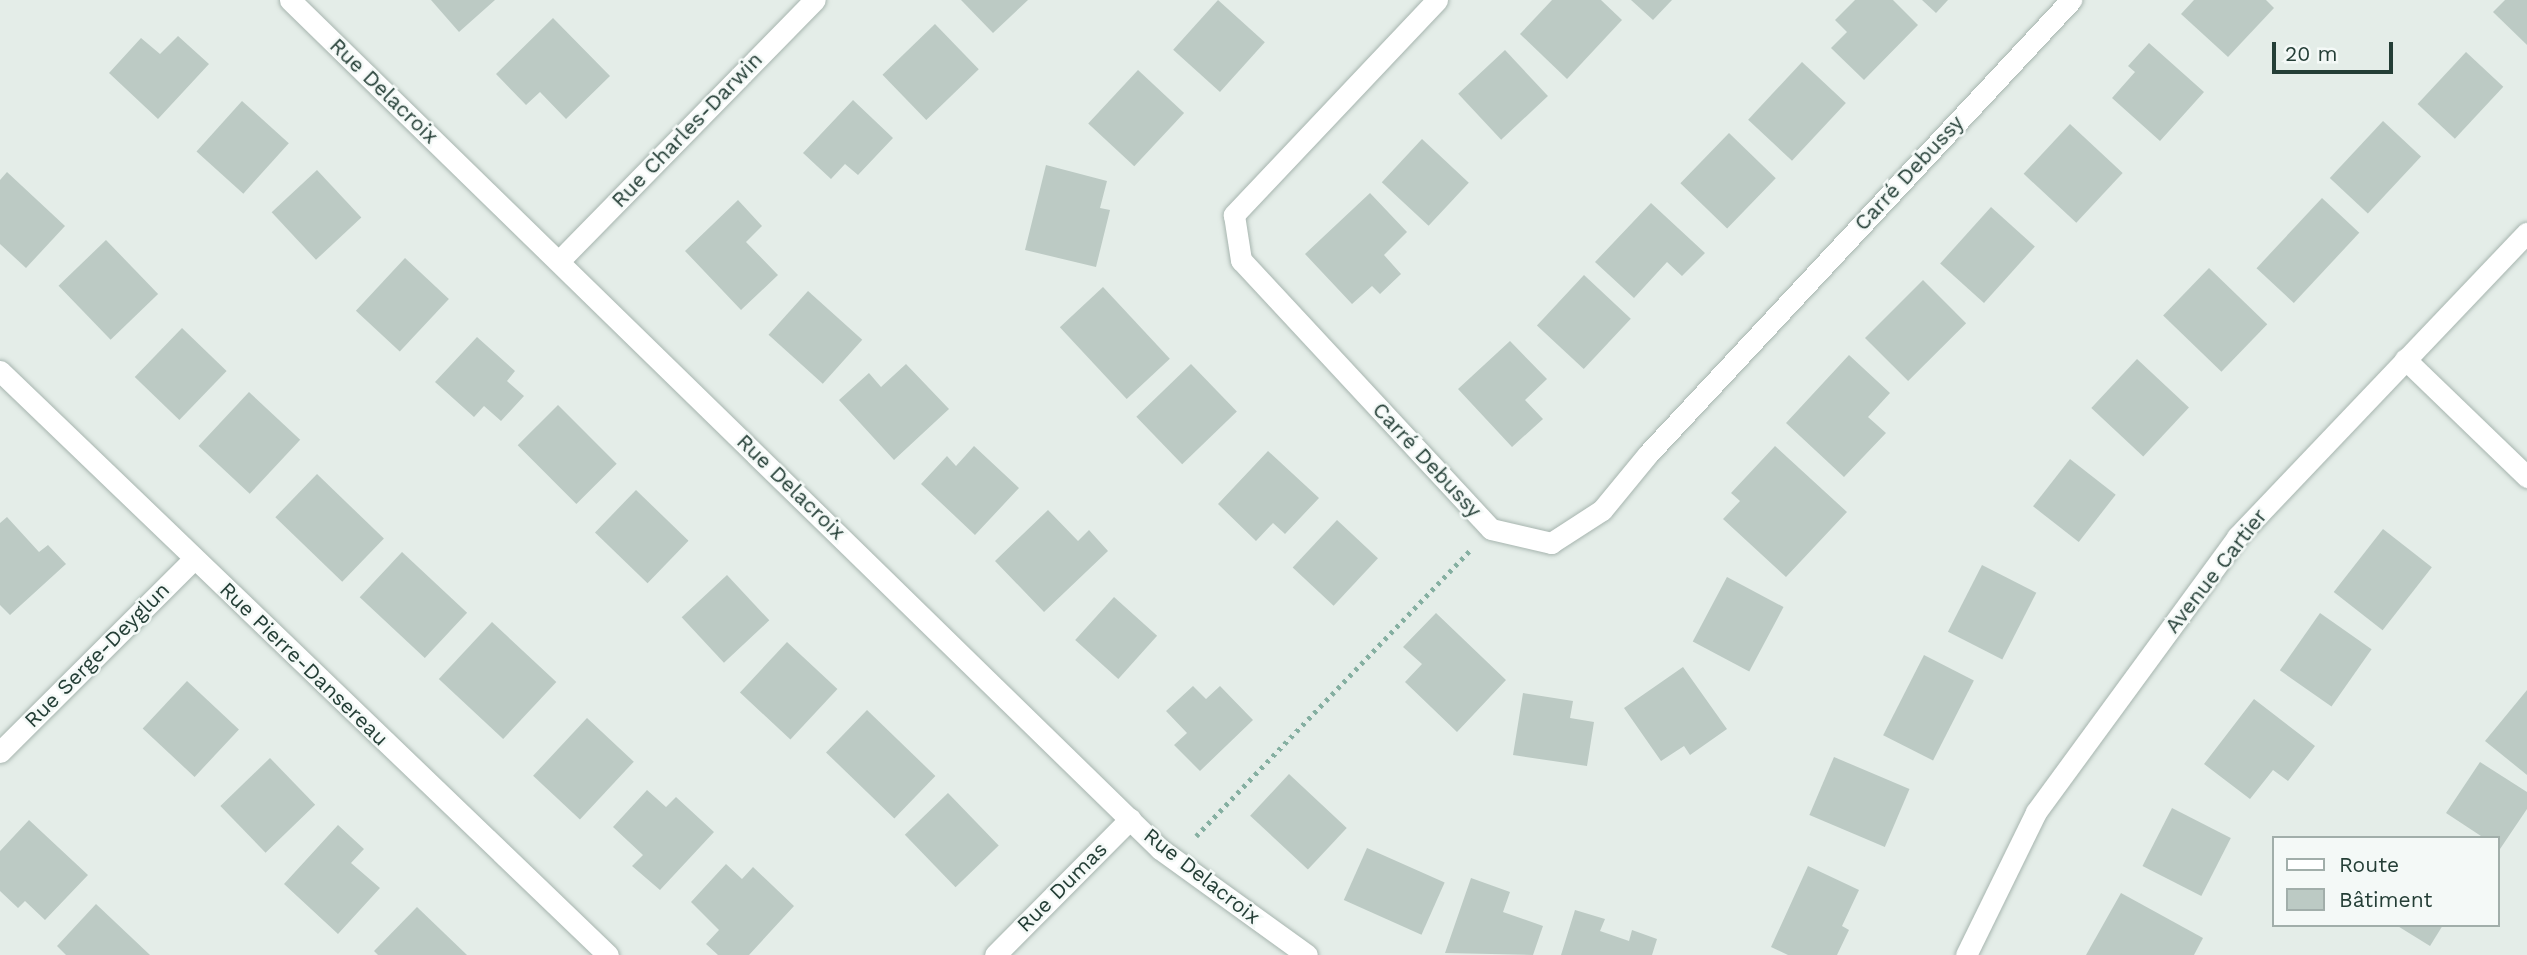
<!DOCTYPE html>
<meta charset="utf-8">
<style>
body{margin:0}
#map{position:relative;width:2527px;height:955px;overflow:hidden;background:#e4ede8;font-family:"Work Sans",sans-serif}
div>[style]{position:absolute}
.building>*{inset:0;background:#bccac4;transform-origin:0 0}
.path>*{height:4.5px;margin-top:-2.25px;transform-origin:0;background:repeating-linear-gradient(90deg,#85afa1 0 3.5px,transparent 0 8.5px)}
.roads{filter:drop-shadow(0 0 2px #a7b5af) drop-shadow(0 0 2px #a7b5af)}
.minor>*{height:21px;margin:-10.5px;padding:0 10.5px;transform-origin:10.5px;border-radius:10.5px;background:#fff}
span{translate:-50% -50%;white-space:nowrap;text-align:center;line-height:1.15;-webkit-text-stroke:5px #f4f9f7;paint-order:stroke}
.street-label{font-size:21px;color:#243e36}
.legend{position:absolute;left:2272px;top:836px;width:228px;height:91px;box-sizing:border-box;background:#f4f9f7;border:2px solid #a1aeaa;margin:0;padding:9px 12px;list-style:none;font-size:21px;color:#243e36}
.legend li{display:flex;align-items:center;gap:14px;height:35px}
.legend b{width:35px;border:2px solid #a1aeaa}
.scale{position:absolute;left:2272px;top:42px;width:121px;height:32px;box-sizing:border-box;border:4px solid #243e36;border-top:0;padding-left:9px;font-size:21px;line-height:24px;white-space:nowrap;color:#243e36;-webkit-text-stroke:5px #f4f9f7;paint-order:stroke}
</style>
<div id="map">
<div class="building">
<div style="clip-path:polygon(431px 0,495px 0,459px 32px)"></div>
<div style="clip-path:polygon(961px 0,1028px 0,993px 33px)"></div>
<div style="left:1218px;top:0;width:63px;height:67px;rotate:42deg"></div>
<div style="clip-path:polygon(1552px 0,1601px 0,1622px 20px,1567px 79px,1520px 34px)"></div>
<div style="clip-path:polygon(1631px 0,1672px 0,1653px 20px)"></div>
<div style="clip-path:polygon(1855px 0,1893px 0,1918px 25px,1864px 80px,1831px 48px,1847px 32px,1835px 20px)"></div>
<div style="clip-path:polygon(1922px 0,1948px 0,1936px 13px)"></div>
<div style="clip-path:polygon(2194px 0,2266px 0,2274px 8px,2228px 57px,2181px 14px)"></div>
<div style="clip-path:polygon(2505px 0,2527px 0,2527px 45px,2493px 12px)"></div>
<div style="clip-path:polygon(553px 18px,610px 76px,566px 119px,540px 92px,526px 105px,496px 74px)"></div>
<div style="left:935px;top:24px;width:63px;height:73px;rotate:46deg"></div>
<div style="clip-path:polygon(178px 36px,209px 64px,158px 119px,109px 73px,141px 38px,160px 54px)"></div>
<div style="clip-path:polygon(2149px 43px,2204px 92px,2160px 141px,2112px 98px,2135px 72px,2128px 66px)"></div>
<div style="left:1505px;top:50px;width:63px;height:64px;rotate:47deg"></div>
<div style="left:2466px;top:52px;width:51px;height:71px;rotate:43deg"></div>
<div style="left:1802px;top:62px;width:60px;height:79px;rotate:43deg"></div>
<div style="left:1138px;top:70px;width:63px;height:73px;rotate:43deg"></div>
<div style="clip-path:polygon(853px 100px,893px 138px,858px 175px,845px 164px,831px 179px,803px 153px)"></div>
<div style="left:242px;top:101px;width:63px;height:68px;rotate:42deg"></div>
<div style="left:2383px;top:121px;width:52px;height:78px;rotate:43deg"></div>
<div style="left:2070px;top:124px;width:72px;height:68px;rotate:43deg"></div>
<div style="left:1729px;top:133px;width:65px;height:70px;rotate:44deg"></div>
<div style="left:1422px;top:139px;width:64px;height:59px;rotate:43deg"></div>
<div style="clip-path:polygon(1046px 165px,1107px 181px,1100px 208px,1110px 210px,1096px 267px,1025px 250px)"></div>
<div style="left:317px;top:170px;width:65px;height:62px;rotate:47deg"></div>
<div style="clip-path:polygon(7px 172px,65px 226px,26px 268px,0 244px,0 180px)"></div>
<div style="clip-path:polygon(1370px 193px,1407px 232px,1384px 255px,1401px 274px,1380px 294px,1372px 286px,1352px 304px,1305px 254px)"></div>
<div style="left:2322px;top:198px;width:51px;height:96px;rotate:43deg"></div>
<div style="clip-path:polygon(738px 200px,762px 226px,746px 242px,778px 275px,741px 310px,685px 251px)"></div>
<div style="clip-path:polygon(1651px 203px,1705px 253px,1682px 276px,1667px 262px,1634px 298px,1595px 262px)"></div>
<div style="left:1991px;top:207px;width:59px;height:76px;rotate:42deg"></div>
<div style="left:106px;top:240px;width:75px;height:66px;rotate:46deg"></div>
<div style="left:405px;top:258px;width:60px;height:72px;rotate:43deg"></div>
<div style="left:2209px;top:268px;width:81px;height:66px;rotate:44deg"></div>
<div style="left:1584px;top:275px;width:64px;height:69px;rotate:43deg"></div>
<div style="left:1923px;top:280px;width:61px;height:82px;rotate:45deg"></div>
<div style="left:1103px;top:287px;width:98px;height:59px;rotate:47deg"></div>
<div style="left:808px;top:291px;width:73px;height:59px;rotate:42deg"></div>
<div style="left:182px;top:328px;width:62px;height:68px;rotate:44deg"></div>
<div style="clip-path:polygon(477px 337px,515px 371px,507px 381px,524px 396px,501px 421px,484px 406px,474px 417px,435px 382px)"></div>
<div style="clip-path:polygon(1510px 341px,1547px 379px,1525px 400px,1543px 419px,1512px 447px,1458px 389px)"></div>
<div style="clip-path:polygon(1849px 355px,1890px 393px,1868px 417px,1886px 433px,1844px 477px,1786px 423px)"></div>
<div style="left:2137px;top:359px;width:71px;height:67px;rotate:43deg"></div>
<div style="clip-path:polygon(906px 364px,949px 409px,894px 460px,839px 400px,869px 373px,881px 387px)"></div>
<div style="left:1191px;top:364px;width:66px;height:76px;rotate:46deg"></div>
<div style="left:249px;top:392px;width:70px;height:74px;rotate:43deg"></div>
<div style="left:558px;top:405px;width:83px;height:57px;rotate:45deg"></div>
<div style="clip-path:polygon(974px 446px,1019px 488px,975px 535px,921px 484px,947px 456px,956px 466px)"></div>
<div style="clip-path:polygon(1775px 446px,1847px 512px,1786px 577px,1723px 519px,1740px 501px,1731px 493px)"></div>
<div style="clip-path:polygon(1268px 451px,1319px 498px,1285px 534px,1273px 523px,1256px 541px,1218px 504px)"></div>
<div style="left:2070px;top:459px;width:58px;height:60px;rotate:38deg"></div>
<div style="left:317px;top:474px;width:93px;height:60px;rotate:44deg"></div>
<div style="left:636px;top:490px;width:73px;height:59px;rotate:44deg"></div>
<div style="clip-path:polygon(1048px 510px,1078px 541px,1089px 530px,1108px 551px,1044px 612px,995px 561px)"></div>
<div style="clip-path:polygon(7px 517px,39px 552px,48px 545px,66px 564px,10px 615px,0 605px,0 523px)"></div>
<div style="left:1337px;top:520px;width:56px;height:65px;rotate:43deg"></div>
<div style="left:2383px;top:529px;width:62px;height:80px;rotate:38deg"></div>
<div style="left:402px;top:552px;width:89px;height:62px;rotate:43deg"></div>
<div style="left:1982px;top:565px;width:61px;height:75px;rotate:27deg"></div>
<div style="left:727px;top:575px;width:62px;height:62px;rotate:47deg"></div>
<div style="left:1727px;top:577px;width:64px;height:73px;rotate:28deg"></div>
<div style="left:1114px;top:597px;width:58px;height:58px;rotate:42deg"></div>
<div style="clip-path:polygon(1436px 613px,1506px 680px,1457px 732px,1405px 682px,1422px 664px,1403px 647px)"></div>
<div style="left:2320px;top:613px;width:63px;height:70px;rotate:35deg"></div>
<div style="left:492px;top:622px;width:88px;height:78px;rotate:43deg"></div>
<div style="left:787px;top:642px;width:69px;height:69px;rotate:43deg"></div>
<div style="left:1924px;top:655px;width:56px;height:90px;rotate:27deg"></div>
<div style="clip-path:polygon(1683px 667px,1727px 729px,1690px 755px,1684px 746px,1661px 761px,1624px 708px)"></div>
<div style="left:187px;top:681px;width:71px;height:65px;rotate:43deg"></div>
<div style="clip-path:polygon(1193px 686px,1206px 699px,1220px 686px,1253px 720px,1200px 771px,1174px 745px,1187px 733px,1166px 711px)"></div>
<div style="clip-path:polygon(2527px 690px,2527px 775px,2485px 741px)"></div>
<div style="clip-path:polygon(1523px 693px,1573px 701px,1570px 718px,1594px 722px,1587px 766px,1513px 755px)"></div>
<div style="clip-path:polygon(2254px 699px,2315px 746px,2288px 781px,2273px 770px,2250px 799px,2204px 764px)"></div>
<div style="left:867px;top:710px;width:95px;height:59px;rotate:44deg"></div>
<div style="left:587px;top:718px;width:64px;height:79px;rotate:43deg"></div>
<div style="left:1834px;top:757px;width:82px;height:63px;rotate:23deg"></div>
<div style="left:270px;top:758px;width:65px;height:69px;rotate:46deg"></div>
<div style="clip-path:polygon(2480px 762px,2527px 792px,2527px 809px,2500px 849px,2497px 838px,2484px 838px,2446px 813px)"></div>
<div style="left:1289px;top:774px;width:79px;height:57px;rotate:43deg"></div>
<div style="clip-path:polygon(647px 790px,666px 807px,676px 797px,714px 832px,660px 890px,632px 866px,643px 855px,613px 827px)"></div>
<div style="left:948px;top:793px;width:73px;height:60px;rotate:46deg"></div>
<div style="left:2172px;top:808px;width:66px;height:65px;rotate:27deg"></div>
<div style="clip-path:polygon(29px 820px,88px 875px,45px 920px,25px 901px,18px 908px,0 891px,0 851px)"></div>
<div style="clip-path:polygon(338px 825px,364px 849px,351px 863px,380px 888px,338px 934px,284px 884px)"></div>
<div style="left:1367px;top:848px;width:85px;height:57px;rotate:24deg"></div>
<div style="clip-path:polygon(726px 864px,742px 879px,753px 867px,794px 906px,749px 955px,718px 955px,706px 944px,719px 930px,691px 902px)"></div>
<div style="clip-path:polygon(1808px 866px,1859px 890px,1842px 926px,1849px 930px,1837px 955px,1788px 955px,1771px 947px)"></div>
<div style="clip-path:polygon(1471px 878px,1510px 892px,1503px 912px,1543px 926px,1533px 955px,1445px 953px)"></div>
<div style="clip-path:polygon(2121px 893px,2203px 938px,2194px 955px,2086px 955px)"></div>
<div style="clip-path:polygon(96px 904px,150px 955px,66px 955px,57px 946px)"></div>
<div style="clip-path:polygon(417px 907px,467px 955px,378px 955px,374px 951px)"></div>
<div style="clip-path:polygon(1575px 910px,1605px 919px,1600px 931px,1629px 941px,1632px 930px,1657px 939px,1652px 955px,1561px 955px)"></div>
<div style="clip-path:polygon(2396px 925px,2443px 925px,2430px 946px)"></div>
</div>
<div class="path">
<div style="left:1196px;top:836px;width:397px;rotate:-46.2deg"></div>
</div>
<div class="roads">
<div class="minor">
<div style="left:290px;top:0;width:1216px;rotate:44.3deg"></div>
<div style="left:1160px;top:849px;width:181px;rotate:35.8deg"></div>
<div style="left:1437px;top:0;width:296px;rotate:133.4deg"></div>
<div style="left:1234px;top:215px;width:46px;rotate:81.2deg"></div>
<div style="left:1241px;top:260px;width:367px;rotate:47.1deg"></div>
<div style="left:1491px;top:529px;width:62px;rotate:13.1deg"></div>
<div style="left:1551px;top:543px;width:61px;rotate:-32.9deg"></div>
<div style="left:1602px;top:510px;width:72px;rotate:-50.6deg"></div>
<div style="left:1648px;top:454px;width:621px;rotate:-47.02deg"></div>
<div style="left:560px;top:260px;width:364px;rotate:-45.6deg"></div>
<div style="left:2405px;top:359px;width:170px;rotate:44deg"></div>
<div style="left:0;top:371px;width:843px;rotate:43.85deg"></div>
<div style="left:0;top:752px;width:274px;rotate:-44.9deg"></div>
<div style="left:995px;top:955px;width:192px;rotate:-45.2deg"></div>
<div style="left:1966px;top:955px;width:159px;rotate:-63.9deg"></div>
<div style="left:2036px;top:812px;width:341px;rotate:-53.8deg"></div>
<div style="left:2237px;top:537px;width:420px;rotate:-46.4deg"></div>
</div>
</div>
<div class="street-label">
<span style="left:384px;top:91px;rotate:44deg">Rue Delacroix</span>
<span style="left:687px;top:130px;rotate:-46deg">Rue Charles-Darwin</span>
<span style="left:1909px;top:173px;rotate:-47deg">Carré Debussy</span>
<span style="left:1427px;top:460px;rotate:47deg">Carré Debussy</span>
<span style="left:791px;top:487px;rotate:44deg">Rue Delacroix</span>
<span style="left:2216px;top:571px;rotate:-52deg">Avenue Cartier</span>
<span style="left:97px;top:655px;rotate:-45deg">Rue Serge-Deyglun</span>
<span style="left:304px;top:664px;rotate:44deg">Rue Pierre-Dansereau</span>
<span style="left:1202px;top:876px;rotate:38deg">Rue Delacroix</span>
<span style="left:1062px;top:887px;rotate:-45deg">Rue Dumas</span>
</div>
<ul class="legend">
<li><b style="height:9px;background:#fff"></b>Route</li>
<li><b style="height:19px;background:#bccac4"></b>Bâtiment</li>
</ul>
<div class="scale">20 m</div>
</div>
